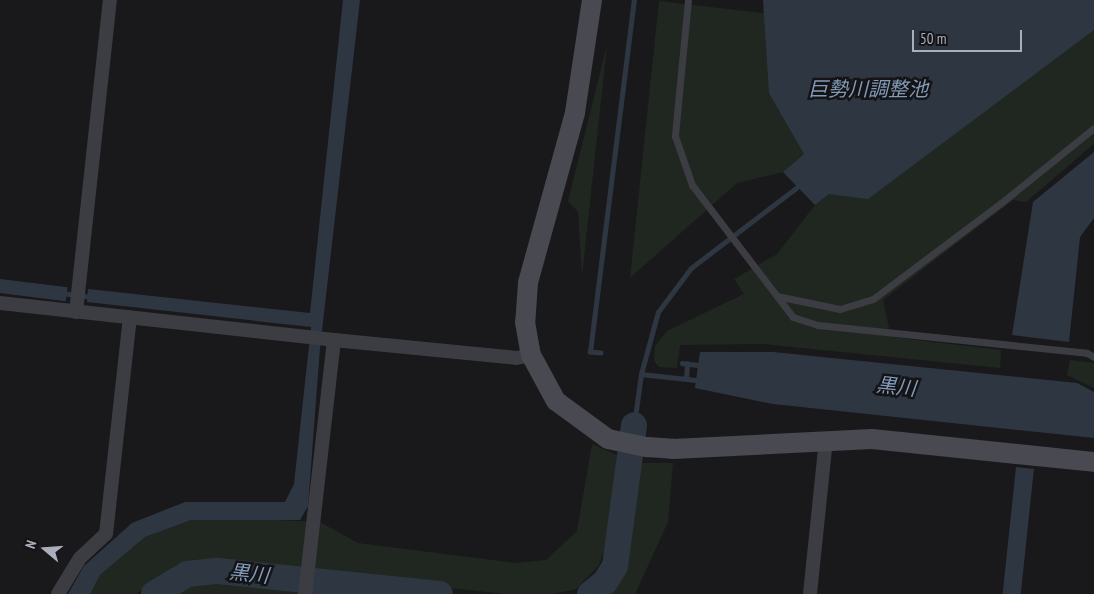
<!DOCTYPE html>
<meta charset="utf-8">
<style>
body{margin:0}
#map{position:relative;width:1094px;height:594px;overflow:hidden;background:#19191c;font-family:"PT Sans Narrow","Noto Sans JP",sans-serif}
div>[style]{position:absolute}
.green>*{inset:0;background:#1f2720}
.water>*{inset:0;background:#2e3741;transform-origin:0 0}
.stream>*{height:4.5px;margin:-2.25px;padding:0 2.25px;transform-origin:2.25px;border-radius:2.25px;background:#2e3741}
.river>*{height:26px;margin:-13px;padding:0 13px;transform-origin:13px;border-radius:13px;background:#2e3741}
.lane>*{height:7px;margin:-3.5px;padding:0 3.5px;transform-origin:3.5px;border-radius:3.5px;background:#3c3c43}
.street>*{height:14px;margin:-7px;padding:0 7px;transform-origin:7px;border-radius:7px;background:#3c3c43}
.secondary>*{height:20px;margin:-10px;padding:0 10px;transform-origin:10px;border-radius:10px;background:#484951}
span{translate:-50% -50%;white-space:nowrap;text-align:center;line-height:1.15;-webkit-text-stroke:5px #141417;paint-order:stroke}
.water-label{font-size:20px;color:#819ab8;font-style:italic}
.north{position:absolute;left:20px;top:524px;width:50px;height:50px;-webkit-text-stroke:4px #141417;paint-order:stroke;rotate:288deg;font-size:14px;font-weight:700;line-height:20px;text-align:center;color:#abafbc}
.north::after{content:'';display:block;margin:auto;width:18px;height:22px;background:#abafbc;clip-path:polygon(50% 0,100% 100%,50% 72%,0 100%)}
.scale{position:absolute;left:912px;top:30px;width:110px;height:22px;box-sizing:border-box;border:2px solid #abafbc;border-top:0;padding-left:6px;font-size:15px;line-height:18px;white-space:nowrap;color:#abafbc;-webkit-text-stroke:4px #141417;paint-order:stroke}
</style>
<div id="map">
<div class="green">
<div style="clip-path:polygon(1094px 0,1094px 144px,1026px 202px,1013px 200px,883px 300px,891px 337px,1001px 350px,1000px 368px,763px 344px,680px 345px,677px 368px,659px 367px,654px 361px,655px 346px,667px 331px,744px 294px,734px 279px,777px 254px,815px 205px,829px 194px,804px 154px,783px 172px,737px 183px,630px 278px,659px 1px,762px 13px,816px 1px)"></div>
<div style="clip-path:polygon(607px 45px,582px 276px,578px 212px,568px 201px)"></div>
<div style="clip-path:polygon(1070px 360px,1094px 363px,1094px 388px,1067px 375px)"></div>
<div style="clip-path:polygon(592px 444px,617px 455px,609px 536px,599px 565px,576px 589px,553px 594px,505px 594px,214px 562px,172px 571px,136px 594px,90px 594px,100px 575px,145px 537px,191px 520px,229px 518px,320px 522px,358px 543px,516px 563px,546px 560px,577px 531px)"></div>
<div style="clip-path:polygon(639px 463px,673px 463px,668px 522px,635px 594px,600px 594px,616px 575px,627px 546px)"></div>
<div style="clip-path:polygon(215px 578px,354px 594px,166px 594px)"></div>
</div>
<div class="water">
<div style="clip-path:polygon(343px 0,360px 0,320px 348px,308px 506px,300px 520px,191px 520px,145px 537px,100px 575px,90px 594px,68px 594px,84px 566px,132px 523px,185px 502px,285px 502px,294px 484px,311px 327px,87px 302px,88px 289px,310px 313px)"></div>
<div style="clip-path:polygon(763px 0,1094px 0,1094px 30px,868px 199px,829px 194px,815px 205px,783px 172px,804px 154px,769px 93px)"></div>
<div style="clip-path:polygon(1094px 152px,1094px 218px,1080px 237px,1069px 342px,1012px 335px,1033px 202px)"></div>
<div style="left:0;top:279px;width:68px;height:14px;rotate:7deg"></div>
<div style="clip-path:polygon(700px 352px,773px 352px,1077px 383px,1094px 392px,1094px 438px,773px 404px,695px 388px)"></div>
<div style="left:1016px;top:467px;width:18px;height:128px;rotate:6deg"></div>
</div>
<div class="stream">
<div style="left:61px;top:293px;width:32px;rotate:7deg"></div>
<div style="left:601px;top:353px;width:11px;rotate:-175deg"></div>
<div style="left:590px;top:352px;width:355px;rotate:-82.9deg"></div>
<div style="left:682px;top:363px;width:16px;rotate:7deg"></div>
<div style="left:641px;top:374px;width:64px;rotate:-74.7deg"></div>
<div style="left:658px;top:312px;width:55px;rotate:-53.1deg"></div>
<div style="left:691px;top:268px;width:132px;rotate:-37.3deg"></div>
<div style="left:686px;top:379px;width:15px;rotate:-86deg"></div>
<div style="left:634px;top:425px;width:51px;rotate:-82.2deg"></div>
<div style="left:641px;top:374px;width:55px;rotate:6.2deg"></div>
</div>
<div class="river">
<div style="left:154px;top:594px;width:39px;rotate:-31deg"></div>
<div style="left:187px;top:574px;width:31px;rotate:-6deg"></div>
<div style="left:218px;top:571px;width:223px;rotate:5.9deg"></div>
<div style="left:590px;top:594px;width:19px;rotate:-39deg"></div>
<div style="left:605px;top:582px;width:19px;rotate:-58deg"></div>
<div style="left:615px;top:566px;width:142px;rotate:-82.3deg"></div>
</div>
<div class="lane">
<div style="left:688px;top:0;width:137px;rotate:95.5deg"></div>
<div style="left:675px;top:136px;width:52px;rotate:70.9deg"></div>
<div style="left:692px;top:185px;width:166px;rotate:52.6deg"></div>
<div style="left:793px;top:317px;width:26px;rotate:18deg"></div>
<div style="left:818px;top:325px;width:270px;rotate:5.9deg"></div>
<div style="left:1087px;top:353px;width:8px;rotate:30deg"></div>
<div style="left:777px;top:296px;width:64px;rotate:11.7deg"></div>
<div style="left:840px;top:309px;width:34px;rotate:-17deg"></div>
<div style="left:873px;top:299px;width:160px;rotate:-36.9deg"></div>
<div style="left:1001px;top:203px;width:119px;rotate:-38.9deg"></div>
</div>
<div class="street">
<div style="left:0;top:303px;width:336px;rotate:6.3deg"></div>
<div style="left:334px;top:340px;width:256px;rotate:96.5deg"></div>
<div style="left:76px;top:312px;width:314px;rotate:-83.8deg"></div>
<div style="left:334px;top:340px;width:183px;rotate:5.6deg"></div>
<div style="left:516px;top:358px;width:15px;rotate:-11deg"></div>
<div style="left:58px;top:594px;width:42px;rotate:-58.6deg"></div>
<div style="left:80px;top:558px;width:35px;rotate:-43deg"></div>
<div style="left:106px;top:534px;width:218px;rotate:-83.7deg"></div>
<div style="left:810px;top:594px;width:155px;rotate:-84.1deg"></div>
</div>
<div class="secondary">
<div style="left:592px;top:0;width:114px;rotate:98.6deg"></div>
<div style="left:575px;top:113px;width:176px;rotate:105.5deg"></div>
<div style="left:528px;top:283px;width:39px;rotate:94deg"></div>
<div style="left:525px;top:322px;width:34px;rotate:80deg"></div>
<div style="left:531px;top:355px;width:52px;rotate:61.5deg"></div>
<div style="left:556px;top:401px;width:64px;rotate:36.2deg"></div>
<div style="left:608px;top:439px;width:40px;rotate:12deg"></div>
<div style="left:647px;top:447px;width:26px;rotate:4deg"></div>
<div style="left:673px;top:449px;width:199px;rotate:-2.9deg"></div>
<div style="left:872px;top:439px;width:223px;rotate:5.9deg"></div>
</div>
<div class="water-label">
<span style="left:868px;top:89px">巨勢川調整池</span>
<span style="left:896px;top:387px;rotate:6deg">黒川</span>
<span style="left:249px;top:574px;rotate:6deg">黒川</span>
</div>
<div class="north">N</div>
<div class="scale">50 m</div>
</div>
